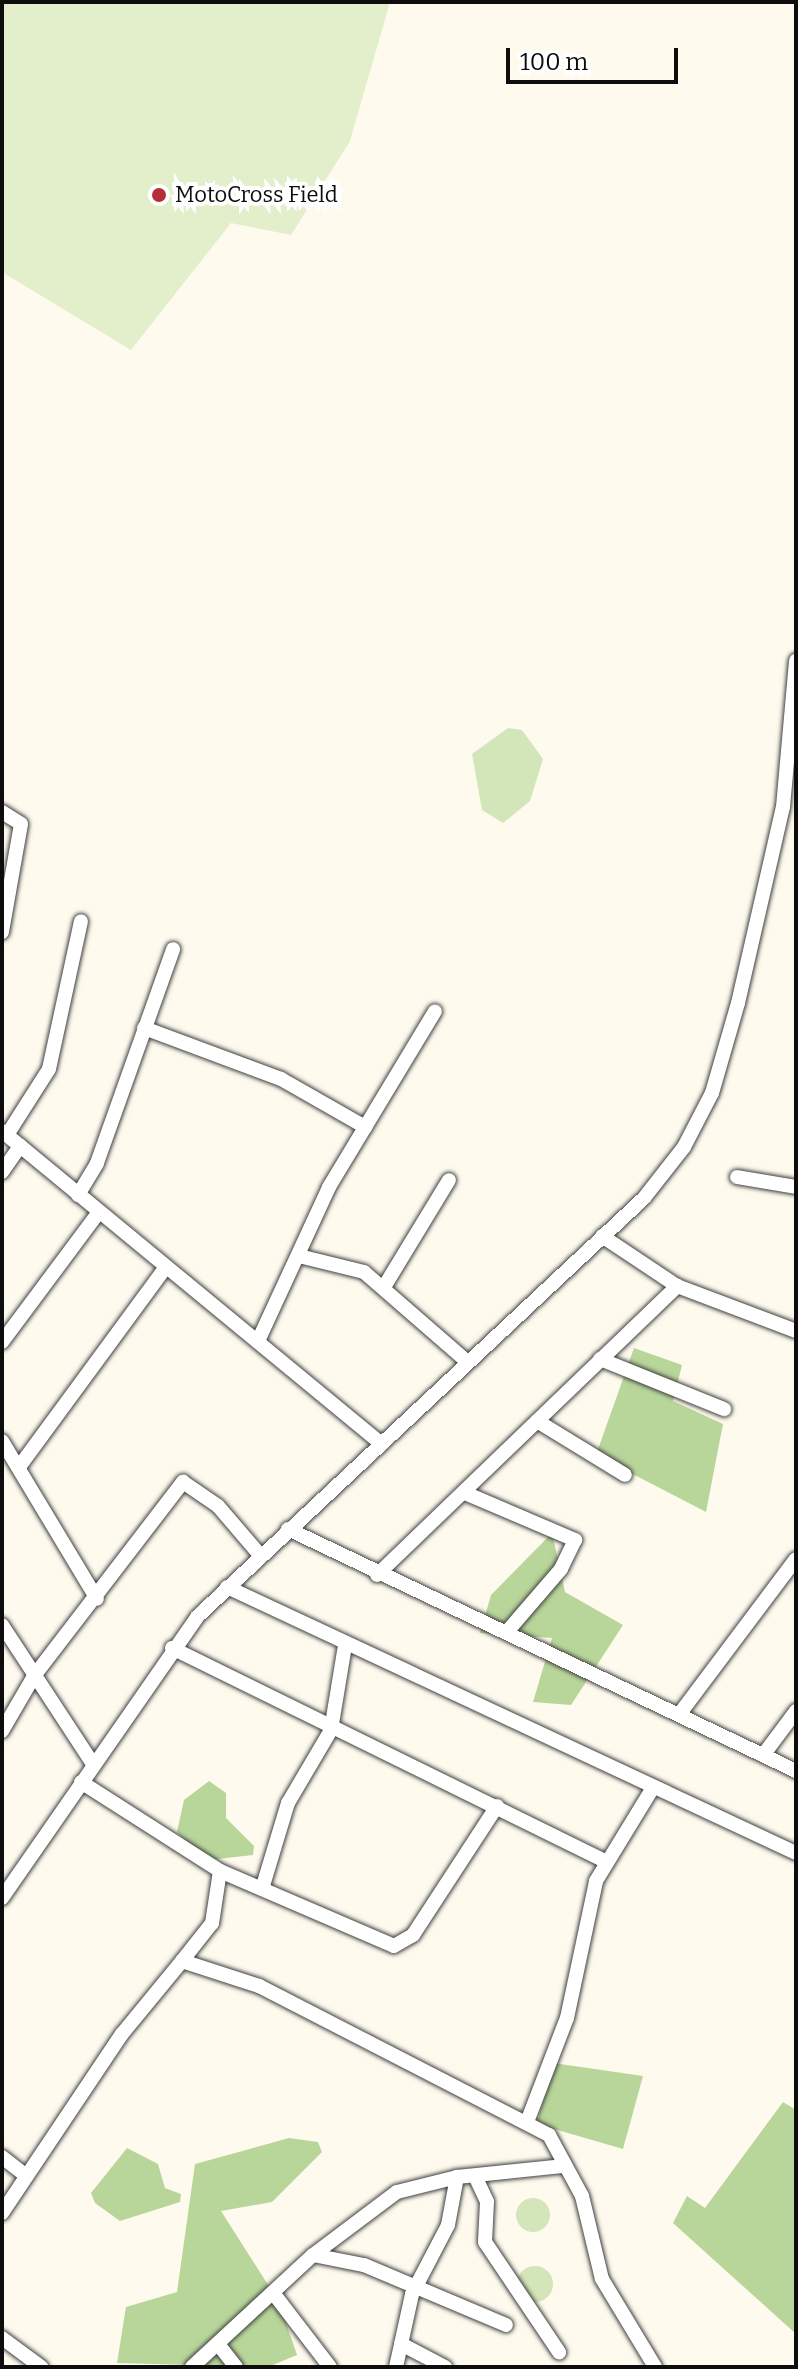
<!DOCTYPE html>
<style>
body{margin:0}
#map{position:relative;width:798px;height:2369px;overflow:hidden;background:#fefaee;font-family:Bitter,serif}
div>[style]{position:absolute}
.green>*{inset:0;background:#d3e6ba}
.round{border-radius:50%}
.forest>*{inset:0;background:#b8d69a}
.pitch>*{inset:0;background:#e3eecb}
.roads{filter:drop-shadow(0 0 2px #404040) drop-shadow(0 0 2px #404040)}
.minor>*{height:14px;margin:-7px;padding:0 7px;transform-origin:7px;border-radius:7px;background:#fff}
.dots>*{width:22px;height:22px;translate:-50% -50%;box-sizing:border-box;border:4px solid #fff;border-radius:50%}
span{translate:-50% -50%;white-space:nowrap;text-align:center;line-height:1.15;-webkit-text-stroke:8px #fff;paint-order:stroke}
.poi-label{font-size:22px;color:#0d0d0d}
.left{translate:0 -50%;text-align:left}
.frame{position:absolute;inset:0;border:4px solid #0d0d0d;pointer-events:none}
.scale{position:absolute;left:506px;top:48px;width:172px;height:36px;box-sizing:border-box;border:4px solid #0d0d0d;border-top:0;padding-left:10px;font-size:24px;line-height:28px;white-space:nowrap;color:#0d0d0d;-webkit-text-stroke:6px #fff;paint-order:stroke}
</style>
<div id="map">
<div class="green">
<div style="clip-path:polygon(508px 728px,522px 730px,543px 759px,530px 801px,503px 823px,482px 810px,472px 754px)"></div>
<div class="round" style="left:516px;top:2198px;width:34px;height:34px"></div>
<div class="round" style="left:517px;top:2266px;width:36px;height:36px"></div>
</div>
<div class="forest">
<div style="clip-path:polygon(634px 1348px,682px 1365px,673px 1401px,723px 1424px,706px 1512px,596px 1455px)"></div>
<div style="clip-path:polygon(552px 1533px,565px 1592px,623px 1625px,571px 1705px,533px 1702px,552px 1638px,480px 1633px,491px 1595px)"></div>
<div style="clip-path:polygon(209px 1781px,226px 1793px,226px 1818px,254px 1846px,253px 1855px,208px 1860px,177px 1832px,184px 1800px)"></div>
<div style="clip-path:polygon(553px 2063px,643px 2076px,623px 2149px,537px 2124px)"></div>
<div style="clip-path:polygon(783px 2102px,796px 2110px,796px 2334px,673px 2223px,687px 2196px,705px 2208px)"></div>
<div style="clip-path:polygon(289px 2138px,318px 2142px,322px 2152px,272px 2202px,221px 2211px,279px 2302px,297px 2355px,268px 2367px,117px 2363px,126px 2307px,177px 2292px,195px 2164px)"></div>
<div style="clip-path:polygon(127px 2148px,158px 2164px,165px 2188px,181px 2194px,180px 2202px,120px 2221px,95px 2203px,91px 2193px)"></div>
</div>
<div class="pitch">
<div style="clip-path:polygon(2px 2px,390px 2px,350px 141px,291px 235px,231px 223px,131px 350px,2px 272px)"></div>
</div>
<div class="roads">
<div class="minor">
<div style="left:2px;top:812px;width:22px;rotate:32deg"></div>
<div style="left:21px;top:824px;width:110px;rotate:100deg"></div>
<div style="left:144px;top:1028px;width:146px;rotate:20.4deg"></div>
<div style="left:281px;top:1079px;width:97px;rotate:29.7deg"></div>
<div style="left:2px;top:1131px;width:489px;rotate:39.5deg"></div>
<div style="left:7px;top:1135px;width:78px;rotate:-57.5deg"></div>
<div style="left:49px;top:1069px;width:151px;rotate:-77.8deg"></div>
<div style="left:2px;top:1172px;width:32px;rotate:-55deg"></div>
<div style="left:737px;top:1177px;width:60px;rotate:9.6deg"></div>
<div style="left:78px;top:1195px;width:37px;rotate:-59deg"></div>
<div style="left:97px;top:1163px;width:227px;rotate:-70.4deg"></div>
<div style="left:299px;top:1256px;width:67px;rotate:13.8deg"></div>
<div style="left:364px;top:1272px;width:133px;rotate:41deg"></div>
<div style="left:677px;top:1286px;width:127px;rotate:20.7deg"></div>
<div style="left:384px;top:1287px;width:125px;rotate:-58.7deg"></div>
<div style="left:258px;top:1341px;width:170px;rotate:-65.2deg"></div>
<div style="left:329px;top:1187px;width:205px;rotate:-58.9deg"></div>
<div style="left:2px;top:1342px;width:162px;rotate:-53.3deg"></div>
<div style="left:600px;top:1359px;width:134px;rotate:22deg"></div>
<div style="left:537px;top:1421px;width:103px;rotate:31.5deg"></div>
<div style="left:2px;top:1441px;width:184px;rotate:59deg"></div>
<div style="left:19px;top:1467px;width:248px;rotate:-53.7deg"></div>
<div style="left:465px;top:1493px;width:120px;rotate:23.1deg"></div>
<div style="left:575px;top:1540px;width:32px;rotate:116deg"></div>
<div style="left:561px;top:1569px;width:84px;rotate:130.7deg"></div>
<div style="left:288px;top:1529px;width:563px;rotate:25.47deg"></div>
<div style="left:377px;top:1575px;width:417px;rotate:-43.9deg"></div>
<div style="left:677px;top:1286px;width:90px;rotate:-146.3deg"></div>
<div style="left:227px;top:1587px;width:628px;rotate:25.06deg"></div>
<div style="left:2px;top:1625px;width:166px;rotate:56.8deg"></div>
<div style="left:172px;top:1648px;width:483px;rotate:26.2deg"></div>
<div style="left:681px;top:1712px;width:191px;rotate:-53.1deg"></div>
<div style="left:2px;top:1731px;width:64px;rotate:-59.8deg"></div>
<div style="left:34px;top:1676px;width:245px;rotate:-52.5deg"></div>
<div style="left:183px;top:1482px;width:42px;rotate:34.4deg"></div>
<div style="left:218px;top:1506px;width:65px;rotate:49.4deg"></div>
<div style="left:764px;top:1754px;width:54px;rotate:-53.3deg"></div>
<div style="left:81px;top:1782px;width:165px;rotate:32.6deg"></div>
<div style="left:220px;top:1871px;width:53px;rotate:98.7deg"></div>
<div style="left:212px;top:1923px;width:48px;rotate:128.3deg"></div>
<div style="left:182px;top:1961px;width:81px;rotate:18deg"></div>
<div style="left:259px;top:1986px;width:326px;rotate:27.2deg"></div>
<div style="left:549px;top:2135px;width:69px;rotate:61.6deg"></div>
<div style="left:582px;top:2196px;width:85px;rotate:76.5deg"></div>
<div style="left:602px;top:2279px;width:103px;rotate:58.9deg"></div>
<div style="left:220px;top:1871px;width:189px;rotate:23.3deg"></div>
<div style="left:394px;top:1946px;width:22px;rotate:-30deg"></div>
<div style="left:413px;top:1935px;width:154px;rotate:-56.9deg"></div>
<div style="left:262px;top:1889px;width:90px;rotate:-73.2deg"></div>
<div style="left:288px;top:1803px;width:85px;rotate:-59.5deg"></div>
<div style="left:331px;top:1730px;width:86px;rotate:-80.6deg"></div>
<div style="left:2px;top:1898px;width:343px;rotate:-55.2deg"></div>
<div style="left:198px;top:1616px;width:611px;rotate:-43.14deg"></div>
<div style="left:644px;top:1198px;width:65px;rotate:-51.9deg"></div>
<div style="left:684px;top:1147px;width:61px;rotate:-62.6deg"></div>
<div style="left:712px;top:1093px;width:94px;rotate:-73.9deg"></div>
<div style="left:738px;top:1003px;width:201px;rotate:-77.1deg"></div>
<div style="left:783px;top:807px;width:147px;rotate:-84.9deg"></div>
<div style="left:527px;top:2122px;width:111px;rotate:-69deg"></div>
<div style="left:567px;top:2018px;width:140px;rotate:-78deg"></div>
<div style="left:596px;top:1881px;width:105px;rotate:-58.6deg"></div>
<div style="left:2px;top:2157px;width:31px;rotate:38deg"></div>
<div style="left:476px;top:2178px;width:26px;rotate:65deg"></div>
<div style="left:487px;top:2202px;width:40px;rotate:92.9deg"></div>
<div style="left:485px;top:2242px;width:133px;rotate:56.1deg"></div>
<div style="left:2px;top:2213px;width:216px;rotate:-56.2deg"></div>
<div style="left:122px;top:2034px;width:94px;rotate:-50.6deg"></div>
<div style="left:313px;top:2255px;width:52px;rotate:11.1deg"></div>
<div style="left:364px;top:2265px;width:154px;rotate:22.9deg"></div>
<div style="left:274px;top:2294px;width:92px;rotate:52.5deg"></div>
<div style="left:2px;top:2338px;width:49px;rotate:36.6deg"></div>
<div style="left:218px;top:2344px;width:29px;rotate:52deg"></div>
<div style="left:401px;top:2344px;width:50px;rotate:27.6deg"></div>
<div style="left:192px;top:2367px;width:165px;rotate:-42.8deg"></div>
<div style="left:313px;top:2255px;width:105px;rotate:-36.9deg"></div>
<div style="left:397px;top:2192px;width:62px;rotate:-14deg"></div>
<div style="left:457px;top:2177px;width:108px;rotate:-5.9deg"></div>
<div style="left:396px;top:2367px;width:75px;rotate:-77.6deg"></div>
<div style="left:412px;top:2294px;width:78px;rotate:-62.4deg"></div>
<div style="left:448px;top:2225px;width:49px;rotate:-79.4deg"></div>
</div>
</div>
<div class="dots">
<div style="left:159px;top:195px;background:#b52d39"></div>
</div>
<div class="poi-label">
<span class="left" style="left:175px;top:195px">MotoCross Field</span>
</div>
<div class="frame"></div>
<div class="scale">100 m</div>
</div>
